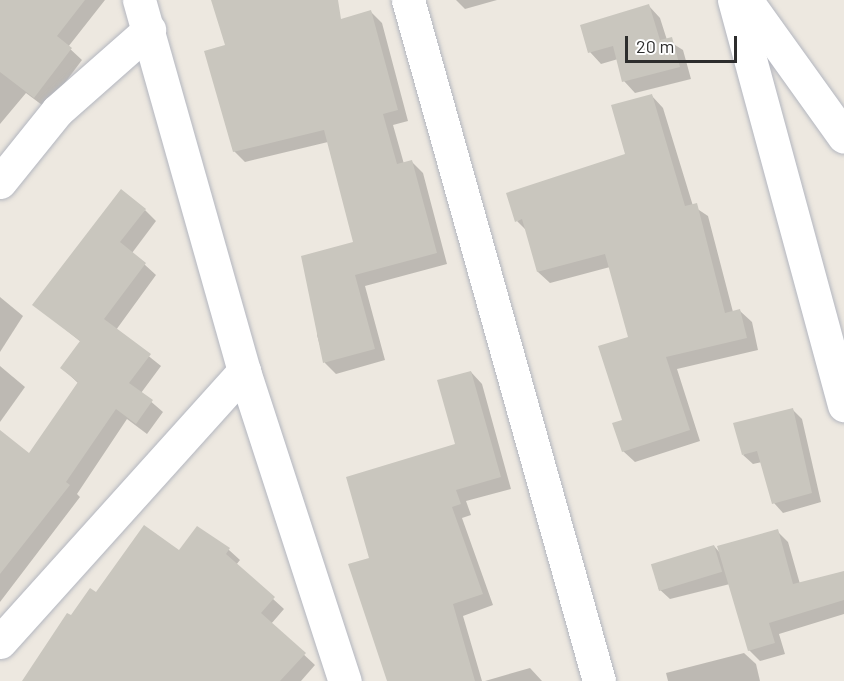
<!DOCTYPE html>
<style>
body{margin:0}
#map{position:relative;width:844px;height:681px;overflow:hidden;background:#ede8e0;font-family:Barlow,sans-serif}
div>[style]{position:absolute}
.shadow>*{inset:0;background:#0003}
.building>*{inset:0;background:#c9c6be;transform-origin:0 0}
.roads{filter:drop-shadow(0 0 2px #b3b6bf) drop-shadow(0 0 2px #b3b6bf)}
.minor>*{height:33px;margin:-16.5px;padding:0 16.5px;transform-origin:16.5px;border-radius:16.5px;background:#fff}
span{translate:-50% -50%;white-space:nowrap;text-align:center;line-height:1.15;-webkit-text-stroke:6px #fff;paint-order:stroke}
.scale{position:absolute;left:625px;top:36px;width:112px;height:27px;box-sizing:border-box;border:3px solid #2d2d2d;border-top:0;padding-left:8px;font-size:18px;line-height:21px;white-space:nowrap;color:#2d2d2d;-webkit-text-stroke:4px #fff;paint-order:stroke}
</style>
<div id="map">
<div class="shadow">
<div style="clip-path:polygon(0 0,105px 0,68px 47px,82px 60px,46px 108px,26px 93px,0 124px)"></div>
<div style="clip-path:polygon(213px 0,262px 0,274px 40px,371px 12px,382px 23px,408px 121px,393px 125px,404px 164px,412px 162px,423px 173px,447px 264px,365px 286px,385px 360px,336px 374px,325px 363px,317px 335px,355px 243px,328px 142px,245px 162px,234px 151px,227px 46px)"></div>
<div style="clip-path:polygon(456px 0,497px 0,465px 9px)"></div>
<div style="clip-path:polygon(649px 6px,660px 18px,667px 40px,683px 50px,691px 79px,635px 93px,624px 81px,618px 59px,601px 64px,590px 52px)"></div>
<div style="clip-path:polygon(652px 96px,663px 108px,693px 206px,708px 216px,733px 312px,740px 311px,752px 322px,758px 350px,677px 369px,700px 441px,635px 462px,623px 451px,630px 338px,610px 267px,550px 283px,538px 272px,527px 231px,517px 221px,627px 155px)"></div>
<div style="clip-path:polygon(145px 210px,156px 221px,132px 253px,156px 275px,116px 330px,161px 366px,141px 393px,163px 412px,147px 434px,127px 419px,77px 494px,80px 497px,0 602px,0 432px,30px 455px,78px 383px,62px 368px,81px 342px,34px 304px)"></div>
<div style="clip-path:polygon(0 297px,23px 316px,0 352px)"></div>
<div style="clip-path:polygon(0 366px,25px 387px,0 422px)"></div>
<div style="clip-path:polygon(471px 372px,482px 384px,511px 489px,466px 501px,471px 515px,462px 518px,493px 605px,463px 616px,482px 681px,392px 681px,371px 559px,457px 445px)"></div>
<div style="clip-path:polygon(792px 409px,802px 419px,821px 502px,783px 513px,774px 503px,762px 462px,753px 464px,743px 455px)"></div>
<div style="clip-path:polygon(777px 531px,788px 542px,800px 584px,844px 579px,844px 614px,779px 634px,785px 654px,760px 661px,749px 650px,730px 584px,670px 599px,658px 588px,714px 546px,721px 554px)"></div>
<div style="clip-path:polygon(229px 550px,240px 560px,236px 565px,284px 609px,271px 624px,315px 665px,301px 681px,23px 681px,71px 617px,97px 594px,179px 552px)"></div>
<div style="clip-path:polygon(744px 653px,756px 664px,760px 681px,668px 681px,666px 673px)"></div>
<div style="clip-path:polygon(530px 668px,542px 681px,485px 681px)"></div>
</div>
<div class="building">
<div style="clip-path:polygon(0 0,85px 0,57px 36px,72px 48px,34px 98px,0 72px)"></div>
<div style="clip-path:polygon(211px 0,338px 0,341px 19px,371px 10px,398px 110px,383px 114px,397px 164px,412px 160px,437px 253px,355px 275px,375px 349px,323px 363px,301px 256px,353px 242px,324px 130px,233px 152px,204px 51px,225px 45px)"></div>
<div style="clip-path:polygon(649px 4px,660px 40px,672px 37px,680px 67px,622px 82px,613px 46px,588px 53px,580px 25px)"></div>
<div style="clip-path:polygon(652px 94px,685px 206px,697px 203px,725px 313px,740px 309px,747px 338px,666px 357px,690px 430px,622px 452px,612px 423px,622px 420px,598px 346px,628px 337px,605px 254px,537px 272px,522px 219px,515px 222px,506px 193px,625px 154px,611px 105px)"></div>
<div style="clip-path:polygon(121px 189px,146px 209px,120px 242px,146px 263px,104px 319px,151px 354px,129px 383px,153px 400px,136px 424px,116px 409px,66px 482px,70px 485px,0 574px,0 430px,29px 453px,78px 382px,60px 368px,80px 341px,32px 305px)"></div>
<div style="clip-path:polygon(471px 371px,501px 477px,456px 490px,461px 504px,452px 507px,483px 594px,453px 604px,475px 681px,387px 681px,348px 564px,369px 558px,346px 477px,455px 444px,437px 380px)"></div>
<div style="clip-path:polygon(793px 408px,812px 493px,772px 504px,757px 451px,742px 455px,733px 423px)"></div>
<div style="clip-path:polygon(144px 525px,179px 550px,197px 526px,230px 548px,226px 554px,275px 597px,261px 613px,306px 653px,280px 681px,22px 681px,67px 613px,71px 615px,90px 588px,96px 592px)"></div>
<div style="clip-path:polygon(778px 529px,793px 584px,844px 571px,844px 600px,769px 623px,775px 643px,748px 651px,717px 546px)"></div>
<div style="left:714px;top:545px;width:28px;height:66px;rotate:73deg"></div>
</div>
<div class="roads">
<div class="minor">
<div style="left:139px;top:0;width:386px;rotate:74.2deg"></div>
<div style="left:244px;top:371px;width:326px;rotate:72deg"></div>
<div style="left:408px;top:0;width:707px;rotate:74.33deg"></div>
<div style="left:734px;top:0;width:420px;rotate:74.8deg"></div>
<div style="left:746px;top:0;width:168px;rotate:54.4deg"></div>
<div style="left:0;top:182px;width:91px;rotate:-51.2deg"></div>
<div style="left:57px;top:111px;width:123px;rotate:-41.4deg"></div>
<div style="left:0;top:642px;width:365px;rotate:-48deg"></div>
</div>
</div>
<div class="scale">20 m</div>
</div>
